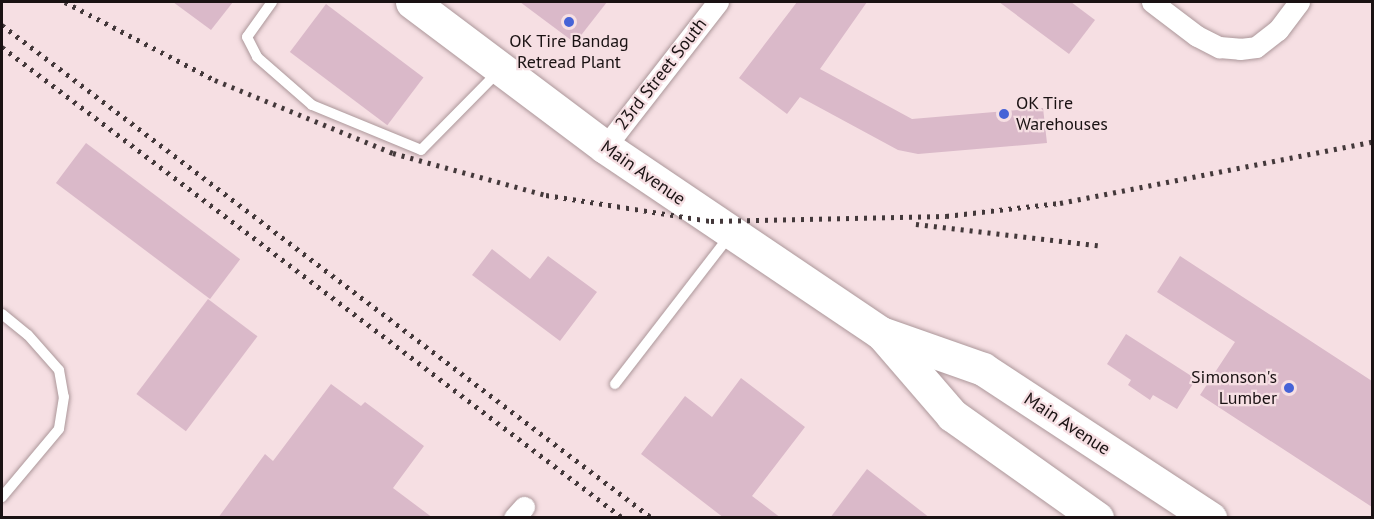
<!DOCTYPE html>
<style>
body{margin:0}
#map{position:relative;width:1374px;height:519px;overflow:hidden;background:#f6dfe3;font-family:"PT Sans",sans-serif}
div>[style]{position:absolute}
.building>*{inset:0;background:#dab9c9;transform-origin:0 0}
.roads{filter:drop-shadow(0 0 2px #ac979a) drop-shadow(0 0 2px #ac979a)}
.lane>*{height:10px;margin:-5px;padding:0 5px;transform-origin:5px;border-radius:5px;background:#fff}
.street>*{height:21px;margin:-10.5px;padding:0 10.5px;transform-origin:10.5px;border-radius:10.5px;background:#fff}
.primary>*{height:33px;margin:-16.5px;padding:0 16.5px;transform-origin:16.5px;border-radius:16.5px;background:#fff}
.rail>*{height:4.5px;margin-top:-2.25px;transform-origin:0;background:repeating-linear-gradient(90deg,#43383a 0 3px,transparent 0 9px)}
.dots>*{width:16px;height:16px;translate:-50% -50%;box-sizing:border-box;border:3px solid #f6dfe3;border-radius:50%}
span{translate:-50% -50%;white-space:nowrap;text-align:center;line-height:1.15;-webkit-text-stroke:4.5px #f6dfe3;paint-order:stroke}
.poi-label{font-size:18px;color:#1a1213}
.left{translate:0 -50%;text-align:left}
.right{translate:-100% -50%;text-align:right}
.street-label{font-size:18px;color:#1a1213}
.frame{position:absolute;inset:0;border:3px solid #1a1213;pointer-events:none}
</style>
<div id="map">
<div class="building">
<div style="clip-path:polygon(173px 2px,233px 2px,211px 30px)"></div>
<div style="clip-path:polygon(520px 2px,607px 2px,575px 43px)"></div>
<div style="clip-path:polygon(797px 2px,867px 2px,820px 69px,912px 119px,1043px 108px,1047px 143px,918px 154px,898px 150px,800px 97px,787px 114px,739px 78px)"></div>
<div style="clip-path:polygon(999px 2px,1071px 2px,1095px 20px,1069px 54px)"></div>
<div style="left:326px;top:4px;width:122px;height:60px;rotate:37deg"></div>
<div style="left:86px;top:143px;width:193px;height:50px;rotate:37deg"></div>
<div style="clip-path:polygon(492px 249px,530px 279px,548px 256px,597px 292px,560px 341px,472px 275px)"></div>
<div style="clip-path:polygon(1180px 256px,1372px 381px,1372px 507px,1200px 395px,1235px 342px,1157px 292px)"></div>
<div style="left:208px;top:299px;width:62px;height:119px;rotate:37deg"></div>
<div style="clip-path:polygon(1126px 334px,1196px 379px,1177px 409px,1153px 395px,1150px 400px,1128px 385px,1131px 380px,1107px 364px)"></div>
<div style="clip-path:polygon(741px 378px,805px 427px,752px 496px,781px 518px,724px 518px,641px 454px,685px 396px,712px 417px)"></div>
<div style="clip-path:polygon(331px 384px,361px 406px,365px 402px,424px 446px,393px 488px,433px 518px,218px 518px,265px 454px,273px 461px)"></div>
<div style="clip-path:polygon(867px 469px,930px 518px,830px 518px)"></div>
</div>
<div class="roads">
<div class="lane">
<div style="left:272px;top:2px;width:43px;rotate:125.5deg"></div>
<div style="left:247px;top:37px;width:22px;rotate:63deg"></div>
<div style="left:257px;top:57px;width:73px;rotate:41.1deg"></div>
<div style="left:312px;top:105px;width:118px;rotate:22.4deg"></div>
<div style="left:421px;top:150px;width:111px;rotate:-45.4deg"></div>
<div style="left:2px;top:314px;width:33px;rotate:39deg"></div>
<div style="left:28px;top:335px;width:47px;rotate:48.5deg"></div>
<div style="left:59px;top:370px;width:27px;rotate:80deg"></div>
<div style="left:64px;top:397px;width:32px;rotate:99deg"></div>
<div style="left:59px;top:429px;width:89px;rotate:130deg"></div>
<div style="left:615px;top:384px;width:188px;rotate:-52.3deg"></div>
</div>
<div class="street">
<div style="left:1152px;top:2px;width:56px;rotate:37.1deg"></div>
<div style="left:1197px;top:36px;width:25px;rotate:27deg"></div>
<div style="left:1219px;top:47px;width:21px;rotate:5deg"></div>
<div style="left:1240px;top:49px;width:16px;rotate:-7deg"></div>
<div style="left:1256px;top:47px;width:28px;rotate:-38deg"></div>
<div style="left:1278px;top:30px;width:35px;rotate:-53deg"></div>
<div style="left:605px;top:147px;width:184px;rotate:-52.1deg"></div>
<div style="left:514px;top:518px;width:15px;rotate:-48deg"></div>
</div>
<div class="primary">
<div style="left:412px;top:2px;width:241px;rotate:36.9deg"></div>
<div style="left:605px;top:147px;width:333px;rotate:34deg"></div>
<div style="left:881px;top:333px;width:108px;rotate:19.4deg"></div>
<div style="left:983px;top:369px;width:272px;rotate:33.3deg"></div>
<div style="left:883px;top:335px;width:106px;rotate:49.2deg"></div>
<div style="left:952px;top:415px;width:178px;rotate:35.4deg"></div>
</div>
</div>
<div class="rail">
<div style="left:65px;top:2px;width:169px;rotate:27.5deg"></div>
<div style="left:215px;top:80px;width:192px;rotate:22.3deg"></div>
<div style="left:393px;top:153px;width:159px;rotate:15.4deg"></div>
<div style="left:546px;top:195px;width:167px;rotate:9deg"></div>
<div style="left:711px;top:221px;width:235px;rotate:-1.2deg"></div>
<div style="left:946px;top:216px;width:115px;rotate:-6.5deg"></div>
<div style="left:1060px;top:203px;width:318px;rotate:-11.1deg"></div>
<div style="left:2px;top:25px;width:816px;rotate:37.18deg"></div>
<div style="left:2px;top:47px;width:779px;rotate:37.18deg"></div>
<div style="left:916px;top:224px;width:189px;rotate:6.7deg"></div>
</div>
<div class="dots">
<div style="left:569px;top:22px;background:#4663d7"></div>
<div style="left:1004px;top:114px;background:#4663d7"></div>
<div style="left:1289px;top:388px;background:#4663d7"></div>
</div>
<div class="poi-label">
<span style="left:569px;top:52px">OK Tire Bandag<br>Retread Plant</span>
<span class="left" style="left:1016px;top:114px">OK Tire<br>Warehouses</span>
<span class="right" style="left:1277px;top:388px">Simonson's<br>Lumber</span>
</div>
<div class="street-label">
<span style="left:661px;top:74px;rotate:-52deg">23rd Street South</span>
<span style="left:643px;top:173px;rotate:35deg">Main Avenue</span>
<span style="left:1067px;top:424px;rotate:33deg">Main Avenue</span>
</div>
<div class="frame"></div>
</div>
